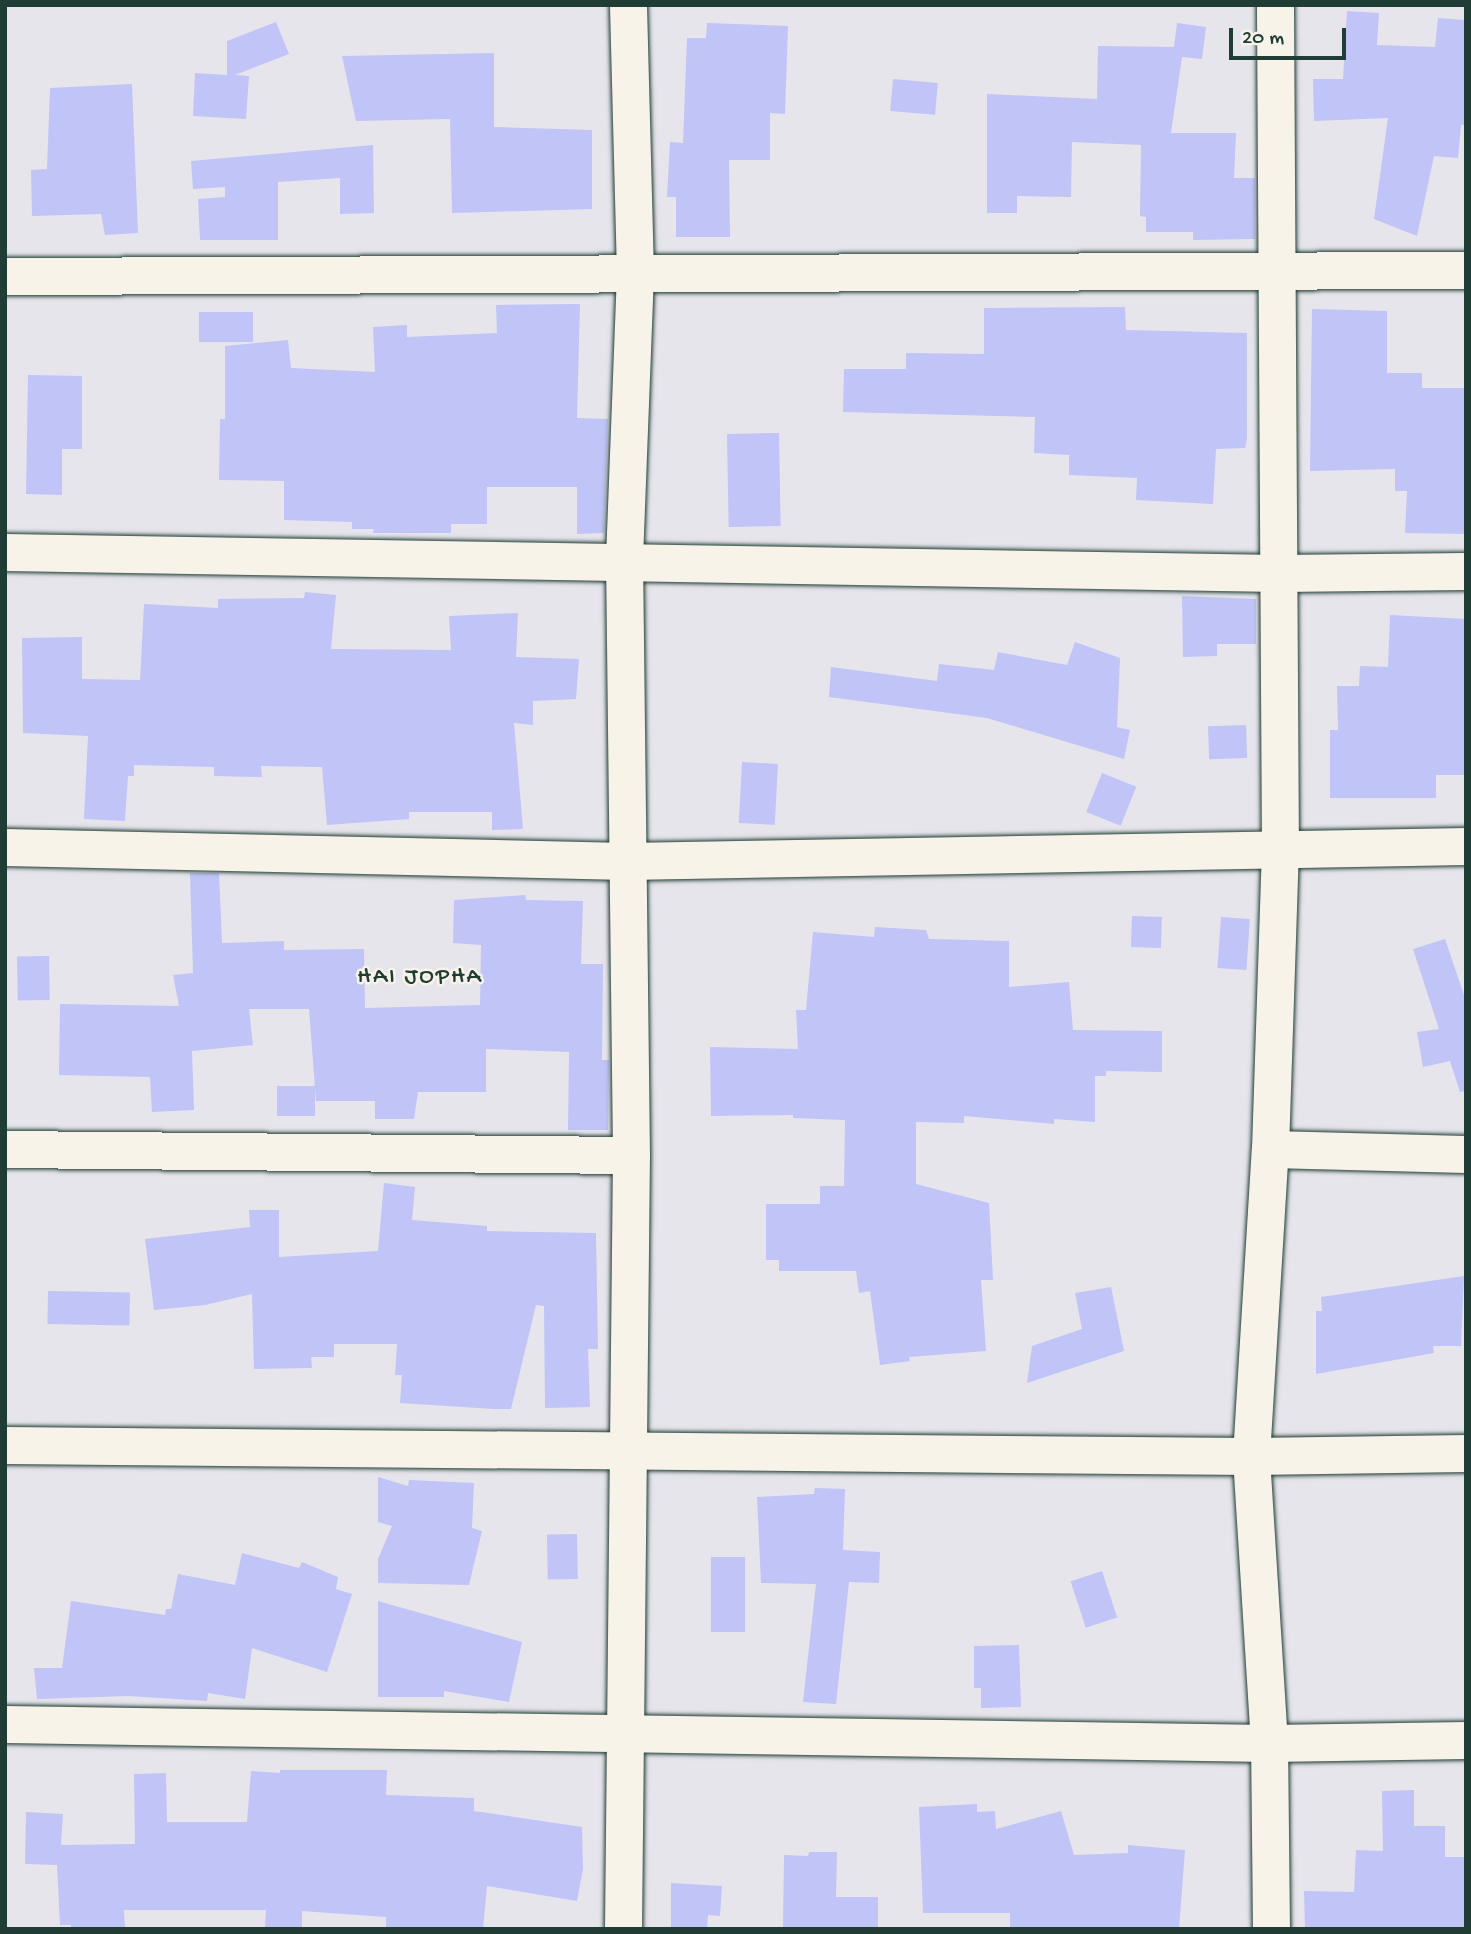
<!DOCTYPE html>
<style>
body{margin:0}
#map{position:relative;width:1471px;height:1934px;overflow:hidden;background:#e6e5ec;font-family:"Gochi Hand",sans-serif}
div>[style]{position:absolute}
.building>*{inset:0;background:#c0c4f6;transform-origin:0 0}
.roads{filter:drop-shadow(0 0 2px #1f3d34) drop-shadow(0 0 2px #1f3d34)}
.minor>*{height:37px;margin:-18.5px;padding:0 18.5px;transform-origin:18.5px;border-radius:18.5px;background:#f7f3e8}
span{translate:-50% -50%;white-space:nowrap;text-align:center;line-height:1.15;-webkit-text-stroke:5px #f7f3e8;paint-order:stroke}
.neighbourhood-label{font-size:24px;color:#1f3d34;letter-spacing:2px}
.frame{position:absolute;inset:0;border:7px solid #1f3d34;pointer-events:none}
.scale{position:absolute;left:1229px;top:28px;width:117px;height:32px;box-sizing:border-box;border:4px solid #1f3d34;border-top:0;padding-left:9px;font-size:21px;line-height:24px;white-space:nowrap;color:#1f3d34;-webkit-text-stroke:5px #f7f3e8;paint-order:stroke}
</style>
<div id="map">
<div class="building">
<div style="clip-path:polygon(1347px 11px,1379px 13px,1377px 45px,1435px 47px,1438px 18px,1466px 20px,1466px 125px,1461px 125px,1458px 158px,1434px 156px,1417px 236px,1374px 219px,1388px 118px,1314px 121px,1313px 79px,1343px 79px)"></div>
<div style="clip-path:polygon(276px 22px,289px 54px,235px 75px,249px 76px,246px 119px,193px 116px,195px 73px,227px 75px,227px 41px)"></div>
<div style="clip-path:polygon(707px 23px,788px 26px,785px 114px,770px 113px,770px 160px,729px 160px,730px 237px,676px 237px,676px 197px,667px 197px,670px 142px,683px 143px,687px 38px,706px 38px)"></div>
<div style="clip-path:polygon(1177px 23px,1206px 27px,1202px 59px,1182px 57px,1171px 133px,1236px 133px,1234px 178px,1255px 178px,1255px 239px,1193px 240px,1193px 232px,1146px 232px,1146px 217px,1140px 216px,1141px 145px,1072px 142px,1071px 197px,1017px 196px,1017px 213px,987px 213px,987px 94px,1097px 99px,1098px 46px,1174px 47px)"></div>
<div style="clip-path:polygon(494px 53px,494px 127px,592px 130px,592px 209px,452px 213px,450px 119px,356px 121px,342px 56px)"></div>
<div style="left:893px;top:79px;width:45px;height:32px;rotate:5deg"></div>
<div style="clip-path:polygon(132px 84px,138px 233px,105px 235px,101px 214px,32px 216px,31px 170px,47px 169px,50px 88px)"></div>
<div style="clip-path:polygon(373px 145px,374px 213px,340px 214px,340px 178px,278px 182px,278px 240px,200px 240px,198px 199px,225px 197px,225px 187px,193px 189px,191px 161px)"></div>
<div style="clip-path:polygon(580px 304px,577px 418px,608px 419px,604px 533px,577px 534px,577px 487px,487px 487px,487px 524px,451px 524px,451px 533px,373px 533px,374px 529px,352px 529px,352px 522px,284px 520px,284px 481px,219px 480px,220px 419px,225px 419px,225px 346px,288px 340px,291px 368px,375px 372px,373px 327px,407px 325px,407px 337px,497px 333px,496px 305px)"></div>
<div style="clip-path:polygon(1125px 307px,1126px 330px,1247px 333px,1247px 439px,1245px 448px,1216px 449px,1213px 504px,1136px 500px,1137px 478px,1069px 475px,1069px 455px,1034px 453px,1035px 417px,843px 412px,844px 369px,906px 369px,906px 353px,984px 354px,984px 308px)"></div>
<div style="clip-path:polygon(1312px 309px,1387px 311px,1387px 373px,1422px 373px,1422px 388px,1466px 388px,1466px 534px,1405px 533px,1407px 491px,1395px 491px,1395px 469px,1310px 471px)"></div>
<div style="left:199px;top:312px;width:54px;height:30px"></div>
<div style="clip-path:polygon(28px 375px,82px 376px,82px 449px,62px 449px,62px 495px,26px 494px)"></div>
<div style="left:779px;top:433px;width:93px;height:52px;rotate:89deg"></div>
<div style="clip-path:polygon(305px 592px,336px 595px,331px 649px,451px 650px,449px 616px,518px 613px,516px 657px,579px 659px,576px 699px,533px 701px,533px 725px,514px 723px,523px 829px,492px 830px,492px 812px,409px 812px,409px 819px,327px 825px,322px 767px,261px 766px,262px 777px,214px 776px,214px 767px,134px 765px,134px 776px,128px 776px,125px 821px,84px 819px,88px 736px,23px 733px,22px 638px,82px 637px,82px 679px,140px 680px,144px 604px,218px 608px,218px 599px,304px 598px)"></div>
<div style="clip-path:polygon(1182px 596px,1256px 599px,1256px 644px,1217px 644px,1217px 656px,1183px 657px)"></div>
<div style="clip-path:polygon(1390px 615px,1466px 619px,1466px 775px,1436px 775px,1436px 798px,1330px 798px,1330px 730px,1338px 730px,1337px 686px,1359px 686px,1360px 666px,1388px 667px)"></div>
<div style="clip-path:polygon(1075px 642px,1120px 658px,1117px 727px,1130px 730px,1124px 759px,987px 718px,829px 697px,831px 667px,937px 681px,939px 664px,994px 670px,998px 652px,1067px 665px)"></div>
<div style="left:1246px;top:725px;width:33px;height:38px;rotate:88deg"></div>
<div style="left:742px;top:762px;width:36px;height:61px;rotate:3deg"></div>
<div style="left:1102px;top:773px;width:37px;height:42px;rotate:22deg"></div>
<div style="clip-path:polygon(190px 873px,219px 873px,222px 943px,284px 941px,284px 950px,364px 949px,365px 1008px,480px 1005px,481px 945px,453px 943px,454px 900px,525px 895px,526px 900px,583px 901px,581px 964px,603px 964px,602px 1060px,609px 1060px,608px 1130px,568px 1130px,569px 1052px,486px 1049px,486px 1092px,418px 1092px,414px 1119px,375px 1119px,375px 1101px,316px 1101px,309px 1009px,249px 1009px,253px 1045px,192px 1051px,194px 1110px,152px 1112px,150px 1077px,59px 1075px,60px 1004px,179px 1006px,173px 975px,193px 973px)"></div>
<div style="left:1132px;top:916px;width:30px;height:31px;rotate:2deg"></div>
<div style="left:1221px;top:917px;width:29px;height:51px;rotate:4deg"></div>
<div style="clip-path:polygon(875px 927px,926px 930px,929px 939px,1009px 941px,1009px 987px,1069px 982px,1073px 1030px,1162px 1031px,1162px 1072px,1106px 1071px,1106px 1076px,1095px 1076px,1095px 1122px,1054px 1119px,1054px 1124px,964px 1116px,964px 1123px,916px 1122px,916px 1184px,989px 1203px,993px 1280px,981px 1280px,986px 1351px,909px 1357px,910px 1361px,880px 1365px,870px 1291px,859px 1293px,856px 1271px,779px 1271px,779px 1260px,766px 1260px,766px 1204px,820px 1204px,820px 1186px,844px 1186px,845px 1120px,793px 1118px,793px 1115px,711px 1116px,710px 1047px,798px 1049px,796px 1010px,806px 1010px,813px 932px,874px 937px)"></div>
<div style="clip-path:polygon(1445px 939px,1466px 1001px,1466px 1091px,1460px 1092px,1450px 1061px,1423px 1067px,1417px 1032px,1439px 1029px,1413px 949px)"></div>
<div style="left:49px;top:956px;width:44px;height:32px;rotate:89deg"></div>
<div style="left:277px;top:1086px;width:38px;height:30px"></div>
<div style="clip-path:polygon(384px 1183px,415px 1187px,412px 1220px,487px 1226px,487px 1231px,596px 1233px,598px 1349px,588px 1349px,590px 1407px,545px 1408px,544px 1306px,536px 1305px,511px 1409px,494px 1409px,400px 1403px,402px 1375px,395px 1375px,397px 1344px,334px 1344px,334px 1357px,311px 1357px,312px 1368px,254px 1369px,252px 1294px,205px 1305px,154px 1310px,145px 1239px,250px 1227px,249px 1210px,279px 1210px,279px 1257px,378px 1251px)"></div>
<div style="clip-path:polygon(1464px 1276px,1461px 1346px,1433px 1346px,1434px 1353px,1316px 1374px,1316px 1311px,1322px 1311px,1321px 1297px)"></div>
<div style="clip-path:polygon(1111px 1287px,1124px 1351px,1027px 1383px,1032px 1346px,1082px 1329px,1075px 1293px)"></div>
<div style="left:48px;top:1291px;width:82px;height:33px;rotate:1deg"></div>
<div style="clip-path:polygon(378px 1477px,408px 1486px,409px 1480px,474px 1483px,472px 1528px,482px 1531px,469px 1585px,378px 1583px,378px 1559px,392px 1526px,378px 1522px)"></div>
<div style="clip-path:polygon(815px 1488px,845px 1489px,843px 1550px,880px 1552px,879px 1583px,849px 1582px,836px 1704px,803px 1702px,816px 1584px,761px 1583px,757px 1497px,814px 1494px)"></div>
<div style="left:577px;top:1534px;width:45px;height:30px;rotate:89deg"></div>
<div style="clip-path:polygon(242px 1553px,299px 1568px,302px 1562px,338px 1577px,336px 1589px,352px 1594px,327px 1672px,252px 1648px,245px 1699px,208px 1693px,207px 1701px,128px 1696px,37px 1699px,34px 1668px,62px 1668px,71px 1601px,165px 1615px,166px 1609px,171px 1609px,178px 1574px,235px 1585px)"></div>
<div style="left:711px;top:1557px;width:34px;height:75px"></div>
<div style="left:1102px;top:1571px;width:49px;height:33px;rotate:72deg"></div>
<div style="clip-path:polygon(378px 1601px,522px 1642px,509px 1702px,444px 1691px,444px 1697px,378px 1697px)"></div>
<div style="clip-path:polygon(1019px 1645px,1021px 1707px,981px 1708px,981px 1688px,974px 1688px,974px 1646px)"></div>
<div style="clip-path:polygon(280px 1770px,387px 1770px,386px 1795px,474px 1798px,474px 1811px,582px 1827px,583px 1869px,577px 1901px,487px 1886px,483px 1929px,386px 1929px,386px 1917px,302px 1911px,302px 1929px,265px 1929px,266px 1910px,124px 1910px,125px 1929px,71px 1929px,71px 1925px,60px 1925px,57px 1865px,25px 1864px,26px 1812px,63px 1814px,61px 1845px,135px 1844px,134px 1774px,166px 1773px,167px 1822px,247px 1822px,251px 1771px,280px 1773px)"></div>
<div style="clip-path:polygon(1414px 1790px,1414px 1826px,1445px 1826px,1445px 1857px,1466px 1857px,1466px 1929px,1305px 1929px,1304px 1891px,1354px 1892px,1356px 1850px,1383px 1851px,1382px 1791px)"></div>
<div style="clip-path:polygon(977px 1804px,977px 1812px,995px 1811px,996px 1829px,1061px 1811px,1074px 1855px,1128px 1853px,1128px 1845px,1185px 1850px,1179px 1929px,1010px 1929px,1010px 1913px,923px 1913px,919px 1807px)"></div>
<div style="clip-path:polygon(809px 1852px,837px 1852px,836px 1897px,878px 1897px,878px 1929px,783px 1929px,784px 1855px,808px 1856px)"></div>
<div style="clip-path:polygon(671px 1883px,722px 1886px,720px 1916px,708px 1915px,707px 1929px,671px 1929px)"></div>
</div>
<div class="roads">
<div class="minor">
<div style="left:5px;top:276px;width:1461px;rotate:-0.24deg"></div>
<div style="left:5px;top:552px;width:1274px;rotate:0.94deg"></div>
<div style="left:1279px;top:573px;width:187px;rotate:-0.6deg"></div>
<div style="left:5px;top:847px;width:621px;rotate:1.29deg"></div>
<div style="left:626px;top:861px;width:840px;rotate:-1.02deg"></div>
<div style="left:5px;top:1149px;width:626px;rotate:0.55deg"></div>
<div style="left:1270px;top:1149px;width:196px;rotate:1.5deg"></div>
<div style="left:5px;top:1445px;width:1246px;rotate:0.51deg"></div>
<div style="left:1251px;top:1456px;width:215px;rotate:-0.8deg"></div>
<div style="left:5px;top:1724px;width:1264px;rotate:0.86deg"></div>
<div style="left:1269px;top:1743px;width:197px;rotate:-0.9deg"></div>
<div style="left:623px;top:1929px;width:774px;rotate:-89.41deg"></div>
<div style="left:631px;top:1155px;width:596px;rotate:-90.67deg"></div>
<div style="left:624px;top:559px;width:286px;rotate:-87.8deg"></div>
<div style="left:635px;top:273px;width:268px;rotate:-91.5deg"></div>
<div style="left:1271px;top:1929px;width:186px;rotate:-90.6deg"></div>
<div style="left:1269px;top:1743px;width:288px;rotate:-93.6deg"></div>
<div style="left:1251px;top:1456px;width:308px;rotate:-86.5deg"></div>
<div style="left:1270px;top:1149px;width:297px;rotate:-88.1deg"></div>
<div style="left:1280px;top:852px;width:847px;rotate:-90.34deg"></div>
</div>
</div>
<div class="neighbourhood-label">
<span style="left:420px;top:978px">HAI JOPHA</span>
</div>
<div class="frame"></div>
<div class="scale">20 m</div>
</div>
